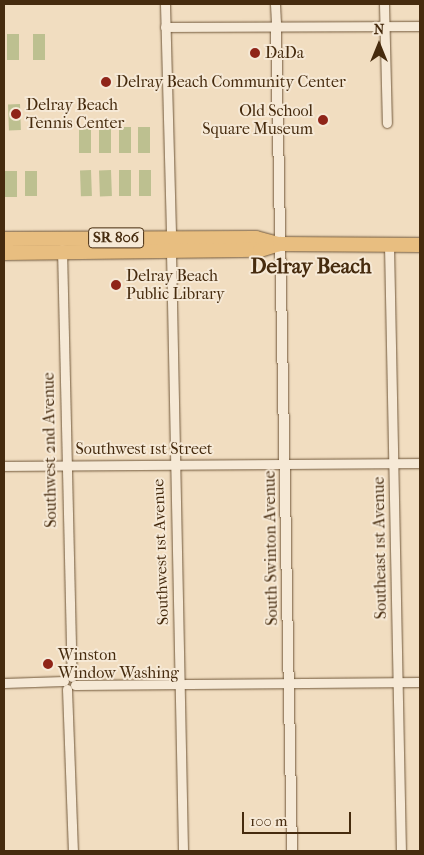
<!DOCTYPE html>
<style>
body{margin:0}
#map{position:relative;width:424px;height:855px;overflow:hidden;background:#f1ddc0;font-family:"IM FELL French Canon",serif}
div>[style]{position:absolute}
.green>*{inset:0;background:#bdc090;transform-origin:0 0}
.roads{filter:drop-shadow(0 0 1px #71583a) drop-shadow(0 0 1px #71583a)}
.minor>*{height:9px;margin:-4.5px;padding:0 4.5px;transform-origin:4.5px;border-radius:4.5px;background:#f6e9d6}
.tertiary>*{height:10px;margin:-5px;padding:0 5px;transform-origin:5px;border-radius:5px;background:#f6e9d6}
.primary>*{height:14px;margin:-7px;padding:0 7px;transform-origin:7px;border-radius:7px;background:#e8be80}
.dots>*{width:14px;height:14px;translate:-50% -50%;box-sizing:border-box;border:2px solid #f6e9d6;border-radius:50%}
span{translate:-50% -50%;white-space:nowrap;text-align:center;line-height:1.15;-webkit-text-stroke:4px #f6e9d6;paint-order:stroke}
.shield-label span{padding:1px 4px;background:#f6e9d6;border:1px solid;border-radius:4px;-webkit-text-stroke-width:0}
.shield-label{font-size:15px;color:#462b0e;font-weight:700}
.poi-label{font-size:16px;color:#462b0e}
.left{translate:0 -50%;text-align:left}
.right{translate:-100% -50%;text-align:right}
.street-label{font-size:16px;color:#462b0e}
.district-label{font-size:21px;color:#462b0e;font-weight:700}
.frame{position:absolute;inset:0;border:5px solid #462b0e;pointer-events:none}
.north{position:absolute;left:354px;top:20px;width:50px;height:50px;-webkit-text-stroke:4px #f6e9d6;paint-order:stroke;rotate:0deg;font-size:14px;font-weight:700;line-height:20px;text-align:center;color:#462b0e}
.north::after{content:'';display:block;margin:auto;width:18px;height:22px;background:#462b0e;clip-path:polygon(50% 0,100% 100%,50% 72%,0 100%)}
.scale{position:absolute;left:242px;top:812px;width:109px;height:22px;box-sizing:border-box;border:2px solid #462b0e;border-top:0;padding-left:6px;font-size:15px;line-height:18px;white-space:nowrap;color:#462b0e;-webkit-text-stroke:4px #f6e9d6;paint-order:stroke}
</style>
<div id="map">
<div class="green">
<div style="left:7px;top:34px;width:12px;height:26px"></div>
<div style="left:33px;top:34px;width:12px;height:26px"></div>
<div style="left:20px;top:104px;width:26px;height:12px;rotate:88deg"></div>
<div style="left:79px;top:127px;width:12px;height:26px"></div>
<div style="left:99px;top:127px;width:12px;height:26px"></div>
<div style="left:119px;top:127px;width:12px;height:26px"></div>
<div style="left:138px;top:127px;width:12px;height:26px"></div>
<div style="left:91px;top:170px;width:26px;height:11px;rotate:88deg"></div>
<div style="left:111px;top:170px;width:26px;height:12px;rotate:88deg"></div>
<div style="left:131px;top:170px;width:26px;height:12px;rotate:90deg"></div>
<div style="left:151px;top:170px;width:26px;height:12px;rotate:90deg"></div>
<div style="left:5px;top:171px;width:12px;height:26px"></div>
<div style="left:25px;top:171px;width:12px;height:25px"></div>
</div>
<div class="roads">
<div class="minor">
<div style="left:165px;top:4px;width:234px;rotate:88.5deg"></div>
<div style="left:275px;top:4px;width:22px;rotate:87deg"></div>
<div style="left:384px;top:4px;width:119px;rotate:88.6deg"></div>
<div style="left:165px;top:27px;width:255px;rotate:-0.2deg"></div>
<div style="left:389px;top:245px;width:606px;rotate:88.87deg"></div>
<div style="left:62px;top:249px;width:428px;rotate:88.7deg"></div>
<div style="left:171px;top:252px;width:599px;rotate:88.85deg"></div>
<div style="left:4px;top:466px;width:416px;rotate:-0.4deg"></div>
<div style="left:4px;top:683px;width:60px;rotate:-1.9deg"></div>
<div style="left:75px;top:685px;width:345px;rotate:-0.5deg"></div>
<div style="left:67px;top:689px;width:162px;rotate:87.9deg"></div>
</div>
<div class="tertiary">
<div style="left:276px;top:26px;width:825px;rotate:88.89deg"></div>
</div>
<div class="primary">
<div style="left:4px;top:239px;width:252px;rotate:-0.2deg"></div>
<div style="left:256px;top:238px;width:24px;rotate:15deg"></div>
<div style="left:4px;top:253px;width:256px;rotate:-0.7deg"></div>
<div style="left:260px;top:250px;width:21px;rotate:-17deg"></div>
<div style="left:280px;top:244px;width:140px;rotate:0.4deg"></div>
</div>
</div>
<div class="dots">
<div style="left:255px;top:53px;background:#8f2418"></div>
<div style="left:106px;top:82px;background:#8f2418"></div>
<div style="left:16px;top:114px;background:#8f2418"></div>
<div style="left:323px;top:120px;background:#8f2418"></div>
<div style="left:116px;top:285px;background:#8f2418"></div>
<div style="left:48px;top:664px;background:#8f2418"></div>
</div>
<div class="shield-label">
<span style="left:116px;top:238px">SR 806</span>
</div>
<div class="poi-label">
<span class="left" style="left:265px;top:53px">DaDa</span>
<span class="left" style="left:116px;top:82px">Delray Beach Community Center</span>
<span class="left" style="left:26px;top:114px">Delray Beach<br>Tennis Center</span>
<span class="right" style="left:313px;top:120px">Old School<br>Square Museum</span>
<span class="left" style="left:126px;top:285px">Delray Beach<br>Public Library</span>
<span class="left" style="left:58px;top:664px">Winston<br>Window Washing</span>
</div>
<div class="street-label">
<span style="left:144px;top:449px">Southwest 1st Street</span>
<span style="left:50px;top:450px;rotate:-91deg">Southwest 2nd Avenue</span>
<span style="left:271px;top:548px;rotate:-91deg">South Swinton Avenue</span>
<span style="left:380px;top:548px;rotate:-91deg">Southeast 1st Avenue</span>
<span style="left:161px;top:552px;rotate:-92deg">Southwest 1st Avenue</span>
</div>
<div class="district-label">
<span style="left:311px;top:266px">Delray Beach</span>
</div>
<div class="frame"></div>
<div class="north">N</div>
<div class="scale">100 m</div>
</div>
